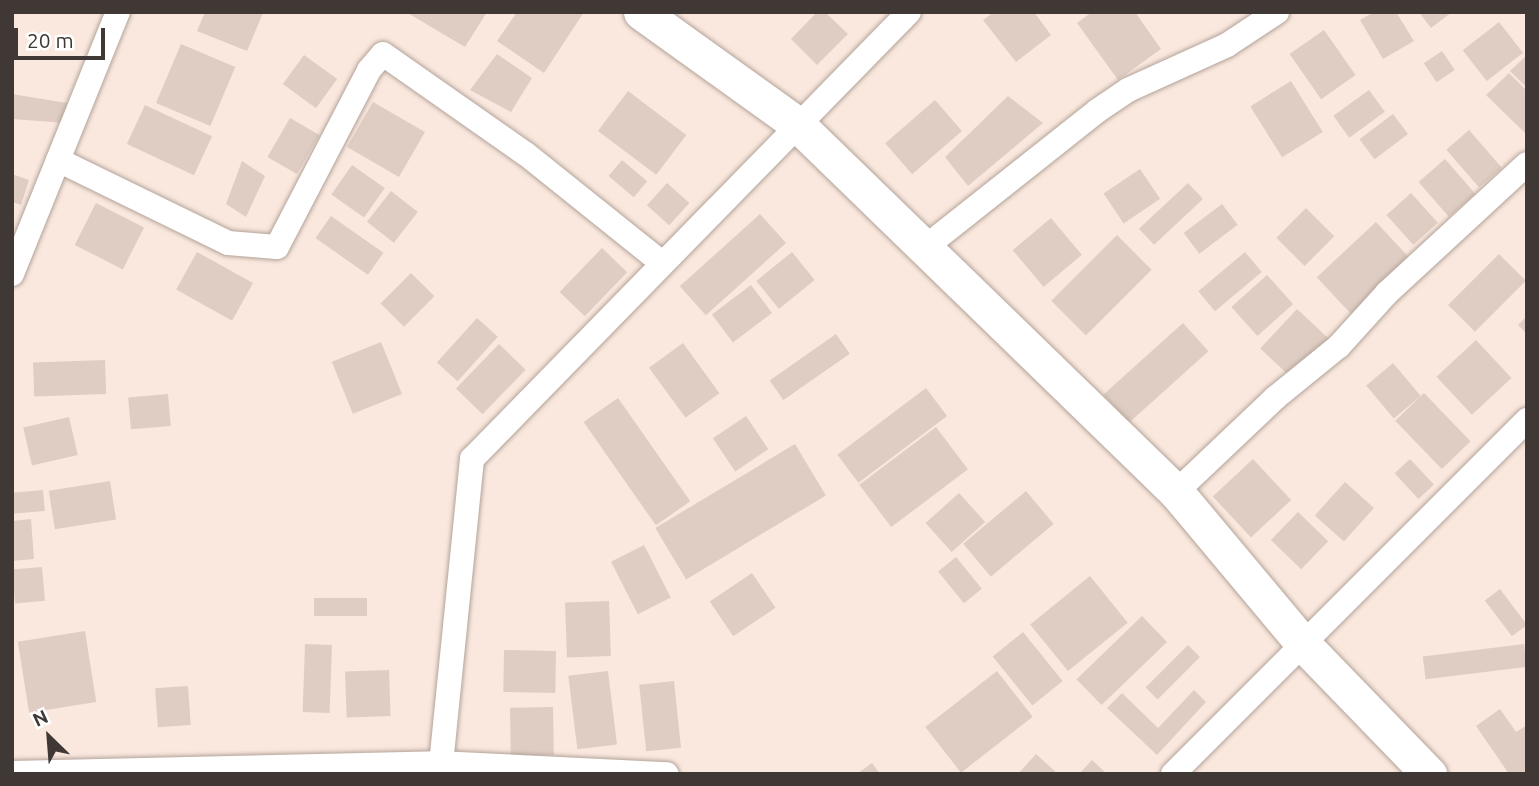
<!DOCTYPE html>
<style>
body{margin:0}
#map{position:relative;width:1539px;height:786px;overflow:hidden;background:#fae8de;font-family:Ubuntu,sans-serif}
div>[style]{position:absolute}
.building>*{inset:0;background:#dfcdc3;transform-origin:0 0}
.roads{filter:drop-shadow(0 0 2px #b3a399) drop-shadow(0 0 2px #b3a399)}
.street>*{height:24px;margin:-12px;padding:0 12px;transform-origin:12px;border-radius:12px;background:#fff}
.secondary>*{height:35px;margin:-17.5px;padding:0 17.5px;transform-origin:17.5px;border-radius:17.5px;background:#fff}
span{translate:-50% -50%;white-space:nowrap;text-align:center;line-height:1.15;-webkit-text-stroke:7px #fff;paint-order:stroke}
.frame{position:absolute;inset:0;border:14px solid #3f3834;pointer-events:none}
.north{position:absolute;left:14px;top:702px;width:70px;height:70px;-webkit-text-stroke:5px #fff;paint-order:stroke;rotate:335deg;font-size:19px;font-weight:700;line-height:28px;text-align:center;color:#3f3834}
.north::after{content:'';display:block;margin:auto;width:24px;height:32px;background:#3f3834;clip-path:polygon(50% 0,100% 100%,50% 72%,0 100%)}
.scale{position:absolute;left:14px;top:28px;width:91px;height:32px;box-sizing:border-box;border:4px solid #3f3834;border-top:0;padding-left:9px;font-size:21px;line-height:24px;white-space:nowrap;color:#3f3834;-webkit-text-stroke:5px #fff;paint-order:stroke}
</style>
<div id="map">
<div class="building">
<div style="clip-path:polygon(205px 12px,261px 12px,263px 13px,247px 51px,197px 31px)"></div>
<div style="clip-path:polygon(406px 12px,487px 12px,465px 47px)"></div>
<div style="clip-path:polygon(517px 12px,584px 12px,544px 73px,497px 41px)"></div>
<div style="clip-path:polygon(817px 12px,825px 12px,848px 34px,817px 65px,791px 39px)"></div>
<div style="clip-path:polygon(994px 12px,1034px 12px,1051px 35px,1016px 62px,983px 20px)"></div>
<div style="clip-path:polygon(1092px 12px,1135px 12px,1161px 49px,1118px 80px,1077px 23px)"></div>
<div style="clip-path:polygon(1374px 12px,1396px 12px,1414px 41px,1383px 59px,1360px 20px)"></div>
<div style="clip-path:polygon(1419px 12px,1452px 12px,1431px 28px)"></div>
<div style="left:1499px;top:22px;width:39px;height:46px;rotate:52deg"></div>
<div style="left:1324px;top:30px;width:55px;height:42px;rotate:55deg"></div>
<div style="left:181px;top:44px;width:59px;height:64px;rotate:23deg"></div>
<div style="left:1442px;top:51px;width:23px;height:22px;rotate:56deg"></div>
<div style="clip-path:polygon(497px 54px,532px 78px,511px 112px,470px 90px)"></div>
<div style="left:304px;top:55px;width:41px;height:36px;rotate:36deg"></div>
<div style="clip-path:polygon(1527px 55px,1527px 88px,1510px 71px)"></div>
<div style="clip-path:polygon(1509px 73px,1527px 91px,1527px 135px,1486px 95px)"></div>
<div style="left:1291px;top:81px;width:60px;height:48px;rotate:58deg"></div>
<div style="left:1369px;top:90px;width:27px;height:44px;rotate:54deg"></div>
<div style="left:628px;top:91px;width:73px;height:50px;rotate:37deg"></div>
<div style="clip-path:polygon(12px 94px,67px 103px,65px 123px,12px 119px)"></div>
<div style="clip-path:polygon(1008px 96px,1043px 123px,968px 186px,945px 157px)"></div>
<div style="left:935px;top:100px;width:41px;height:66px;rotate:49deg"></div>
<div style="left:373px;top:102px;width:60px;height:52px;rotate:30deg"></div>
<div style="left:145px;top:105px;width:74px;height:43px;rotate:25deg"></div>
<div style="left:1393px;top:114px;width:25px;height:42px;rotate:53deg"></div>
<div style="left:290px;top:118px;width:34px;height:45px;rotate:30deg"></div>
<div style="left:1469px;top:130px;width:50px;height:30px;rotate:49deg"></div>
<div style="left:1445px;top:159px;width:46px;height:35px;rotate:49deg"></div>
<div style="left:622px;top:160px;width:33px;height:21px;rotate:40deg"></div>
<div style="clip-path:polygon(242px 161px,265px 176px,246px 217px,226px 204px)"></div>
<div style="left:352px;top:165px;width:40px;height:36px;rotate:35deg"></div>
<div style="left:1140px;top:169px;width:36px;height:44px;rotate:56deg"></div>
<div style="clip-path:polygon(12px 174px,29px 180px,21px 205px,12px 202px)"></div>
<div style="left:667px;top:183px;width:30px;height:30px;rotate:42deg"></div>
<div style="left:1188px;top:183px;width:22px;height:67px;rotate:47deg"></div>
<div style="left:391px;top:191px;width:34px;height:39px;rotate:38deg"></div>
<div style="left:1411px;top:193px;width:40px;height:33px;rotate:48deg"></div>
<div style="left:96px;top:203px;width:54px;height:47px;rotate:27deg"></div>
<div style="left:1222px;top:204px;width:26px;height:48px;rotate:53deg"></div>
<div style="left:1306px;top:208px;width:40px;height:42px;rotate:45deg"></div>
<div style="left:760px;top:214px;width:39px;height:108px;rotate:48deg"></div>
<div style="left:331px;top:216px;width:64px;height:27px;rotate:35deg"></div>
<div style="left:1051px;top:218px;width:48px;height:50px;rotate:50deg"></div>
<div style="left:1376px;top:222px;width:50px;height:81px;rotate:47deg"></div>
<div style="left:1117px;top:235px;width:49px;height:93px;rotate:45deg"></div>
<div style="left:602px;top:248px;width:35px;height:61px;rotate:44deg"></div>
<div style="left:197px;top:252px;width:64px;height:43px;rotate:29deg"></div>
<div style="left:792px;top:252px;width:36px;height:46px;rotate:51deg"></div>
<div style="left:1245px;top:252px;width:26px;height:61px;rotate:50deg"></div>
<div style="left:1499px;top:254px;width:38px;height:72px;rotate:45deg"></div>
<div style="left:411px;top:273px;width:33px;height:43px;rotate:45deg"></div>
<div style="left:1267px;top:275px;width:39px;height:48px;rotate:48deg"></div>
<div style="left:751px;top:285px;width:35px;height:49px;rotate:53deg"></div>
<div style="left:1297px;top:309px;width:44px;height:54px;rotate:43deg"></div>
<div style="clip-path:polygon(1527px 316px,1527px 334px,1518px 325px)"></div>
<div style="left:477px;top:318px;width:28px;height:60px;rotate:42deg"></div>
<div style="left:1183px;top:323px;width:38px;height:107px;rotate:48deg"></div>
<div style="left:836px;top:334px;width:24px;height:81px;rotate:55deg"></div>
<div style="left:1476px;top:340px;width:52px;height:54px;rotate:47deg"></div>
<div style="left:381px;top:342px;width:56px;height:53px;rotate:68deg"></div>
<div style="left:683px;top:343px;width:62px;height:42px;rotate:54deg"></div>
<div style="left:499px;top:344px;width:37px;height:62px;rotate:44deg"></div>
<div style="left:105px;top:360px;width:34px;height:72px;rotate:88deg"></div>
<div style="left:1393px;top:363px;width:43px;height:35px;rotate:50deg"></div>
<div style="left:926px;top:388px;width:35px;height:111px;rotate:53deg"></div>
<div style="left:1424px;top:393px;width:67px;height:40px;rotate:46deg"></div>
<div style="left:168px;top:394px;width:32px;height:40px;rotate:85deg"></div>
<div style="left:618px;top:398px;width:126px;height:42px;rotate:55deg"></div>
<div style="left:746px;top:416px;width:40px;height:40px;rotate:56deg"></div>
<div style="left:69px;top:417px;width:39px;height:47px;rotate:77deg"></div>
<div style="left:936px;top:427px;width:53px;height:96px;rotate:53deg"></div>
<div style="left:795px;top:444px;width:60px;height:163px;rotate:59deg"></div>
<div style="left:1253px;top:459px;width:56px;height:55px;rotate:47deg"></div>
<div style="left:1410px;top:459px;width:35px;height:21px;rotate:47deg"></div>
<div style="left:110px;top:481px;width:39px;height:62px;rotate:81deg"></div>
<div style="left:1345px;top:482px;width:39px;height:45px;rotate:42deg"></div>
<div style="left:43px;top:490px;width:21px;height:31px;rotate:85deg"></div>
<div style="left:1026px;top:491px;width:43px;height:82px;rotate:50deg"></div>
<div style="left:959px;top:493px;width:39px;height:45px;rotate:48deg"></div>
<div style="left:1298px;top:512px;width:42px;height:39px;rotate:44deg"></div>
<div style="clip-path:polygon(31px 519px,34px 559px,12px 561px,12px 521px)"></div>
<div style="left:644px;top:545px;width:59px;height:37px;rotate:63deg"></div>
<div style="left:956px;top:557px;width:41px;height:23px;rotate:51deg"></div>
<div style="left:42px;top:567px;width:34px;height:30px;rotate:85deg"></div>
<div style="left:752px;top:573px;width:42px;height:51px;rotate:56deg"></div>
<div style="left:1090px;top:576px;width:60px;height:77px;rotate:51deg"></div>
<div style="left:1500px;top:589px;width:45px;height:19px;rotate:53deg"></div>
<div style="left:367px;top:598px;width:18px;height:53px;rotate:90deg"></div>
<div style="left:609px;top:601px;width:55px;height:44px;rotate:88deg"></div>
<div style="left:1142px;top:616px;width:36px;height:91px;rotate:46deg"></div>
<div style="left:85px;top:631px;width:72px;height:68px;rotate:81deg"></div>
<div style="left:1023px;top:632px;width:63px;height:39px;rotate:51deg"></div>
<div style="left:305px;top:644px;width:27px;height:68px;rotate:2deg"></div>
<div style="left:1524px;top:644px;width:23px;height:102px;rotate:83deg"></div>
<div style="left:1188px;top:645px;width:17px;height:60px;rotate:45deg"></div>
<div style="left:504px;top:650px;width:52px;height:42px;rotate:1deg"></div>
<div style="left:389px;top:670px;width:46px;height:44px;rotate:88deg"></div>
<div style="left:608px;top:671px;width:74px;height:40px;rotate:83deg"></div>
<div style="left:997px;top:671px;width:58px;height:91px;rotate:52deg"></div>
<div style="left:674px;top:681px;width:67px;height:35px;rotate:84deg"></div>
<div style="left:188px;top:686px;width:39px;height:33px;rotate:86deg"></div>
<div style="clip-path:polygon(1194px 690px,1206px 702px,1157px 755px,1107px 708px,1122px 693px,1158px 728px)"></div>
<div style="left:553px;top:707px;width:48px;height:43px;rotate:89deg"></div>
<div style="clip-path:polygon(1500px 709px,1516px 732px,1527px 725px,1527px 771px,1523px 774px,1509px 774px,1476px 726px)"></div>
<div style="clip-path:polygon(1036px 754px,1058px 774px,1018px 774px)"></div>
<div style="clip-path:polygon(1092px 760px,1107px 774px,1079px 774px)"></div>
<div style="clip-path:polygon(872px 763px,880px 774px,857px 774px)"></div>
</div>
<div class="roads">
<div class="street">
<div style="left:58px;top:160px;width:189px;rotate:26deg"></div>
<div style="left:228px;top:243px;width:49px;rotate:4.7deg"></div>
<div style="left:277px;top:247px;width:199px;rotate:-62.5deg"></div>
<div style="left:369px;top:70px;width:21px;rotate:-49deg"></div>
<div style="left:383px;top:54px;width:174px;rotate:35deg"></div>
<div style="left:526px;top:154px;width:174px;rotate:38.7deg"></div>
<div style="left:923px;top:249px;width:222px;rotate:-38.4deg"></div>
<div style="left:1097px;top:111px;width:37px;rotate:-34deg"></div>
<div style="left:1128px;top:90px;width:109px;rotate:-24.4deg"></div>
<div style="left:1227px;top:45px;width:60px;rotate:-33.4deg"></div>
<div style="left:12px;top:274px;width:283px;rotate:-68deg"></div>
<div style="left:1176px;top:492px;width:137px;rotate:-43.5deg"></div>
<div style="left:1275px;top:398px;width:82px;rotate:-39.1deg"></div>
<div style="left:1339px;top:346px;width:72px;rotate:-47.8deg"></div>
<div style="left:1387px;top:293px;width:190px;rotate:-42.7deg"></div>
<div style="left:12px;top:773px;width:426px;rotate:-1.3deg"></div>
<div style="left:438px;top:763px;width:229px;rotate:2.8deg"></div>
<div style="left:440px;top:774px;width:317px;rotate:-84.2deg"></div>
<div style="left:472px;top:459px;width:625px;rotate:-45.65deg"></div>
<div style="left:1173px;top:774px;width:501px;rotate:-45deg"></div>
</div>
<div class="secondary">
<div style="left:641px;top:12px;width:192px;rotate:35.7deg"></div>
<div style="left:797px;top:124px;width:528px;rotate:44.16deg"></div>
<div style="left:1176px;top:492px;width:199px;rotate:50.1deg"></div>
<div style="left:1304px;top:645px;width:180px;rotate:45.9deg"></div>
</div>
</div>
<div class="frame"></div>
<div class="north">N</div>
<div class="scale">20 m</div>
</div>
